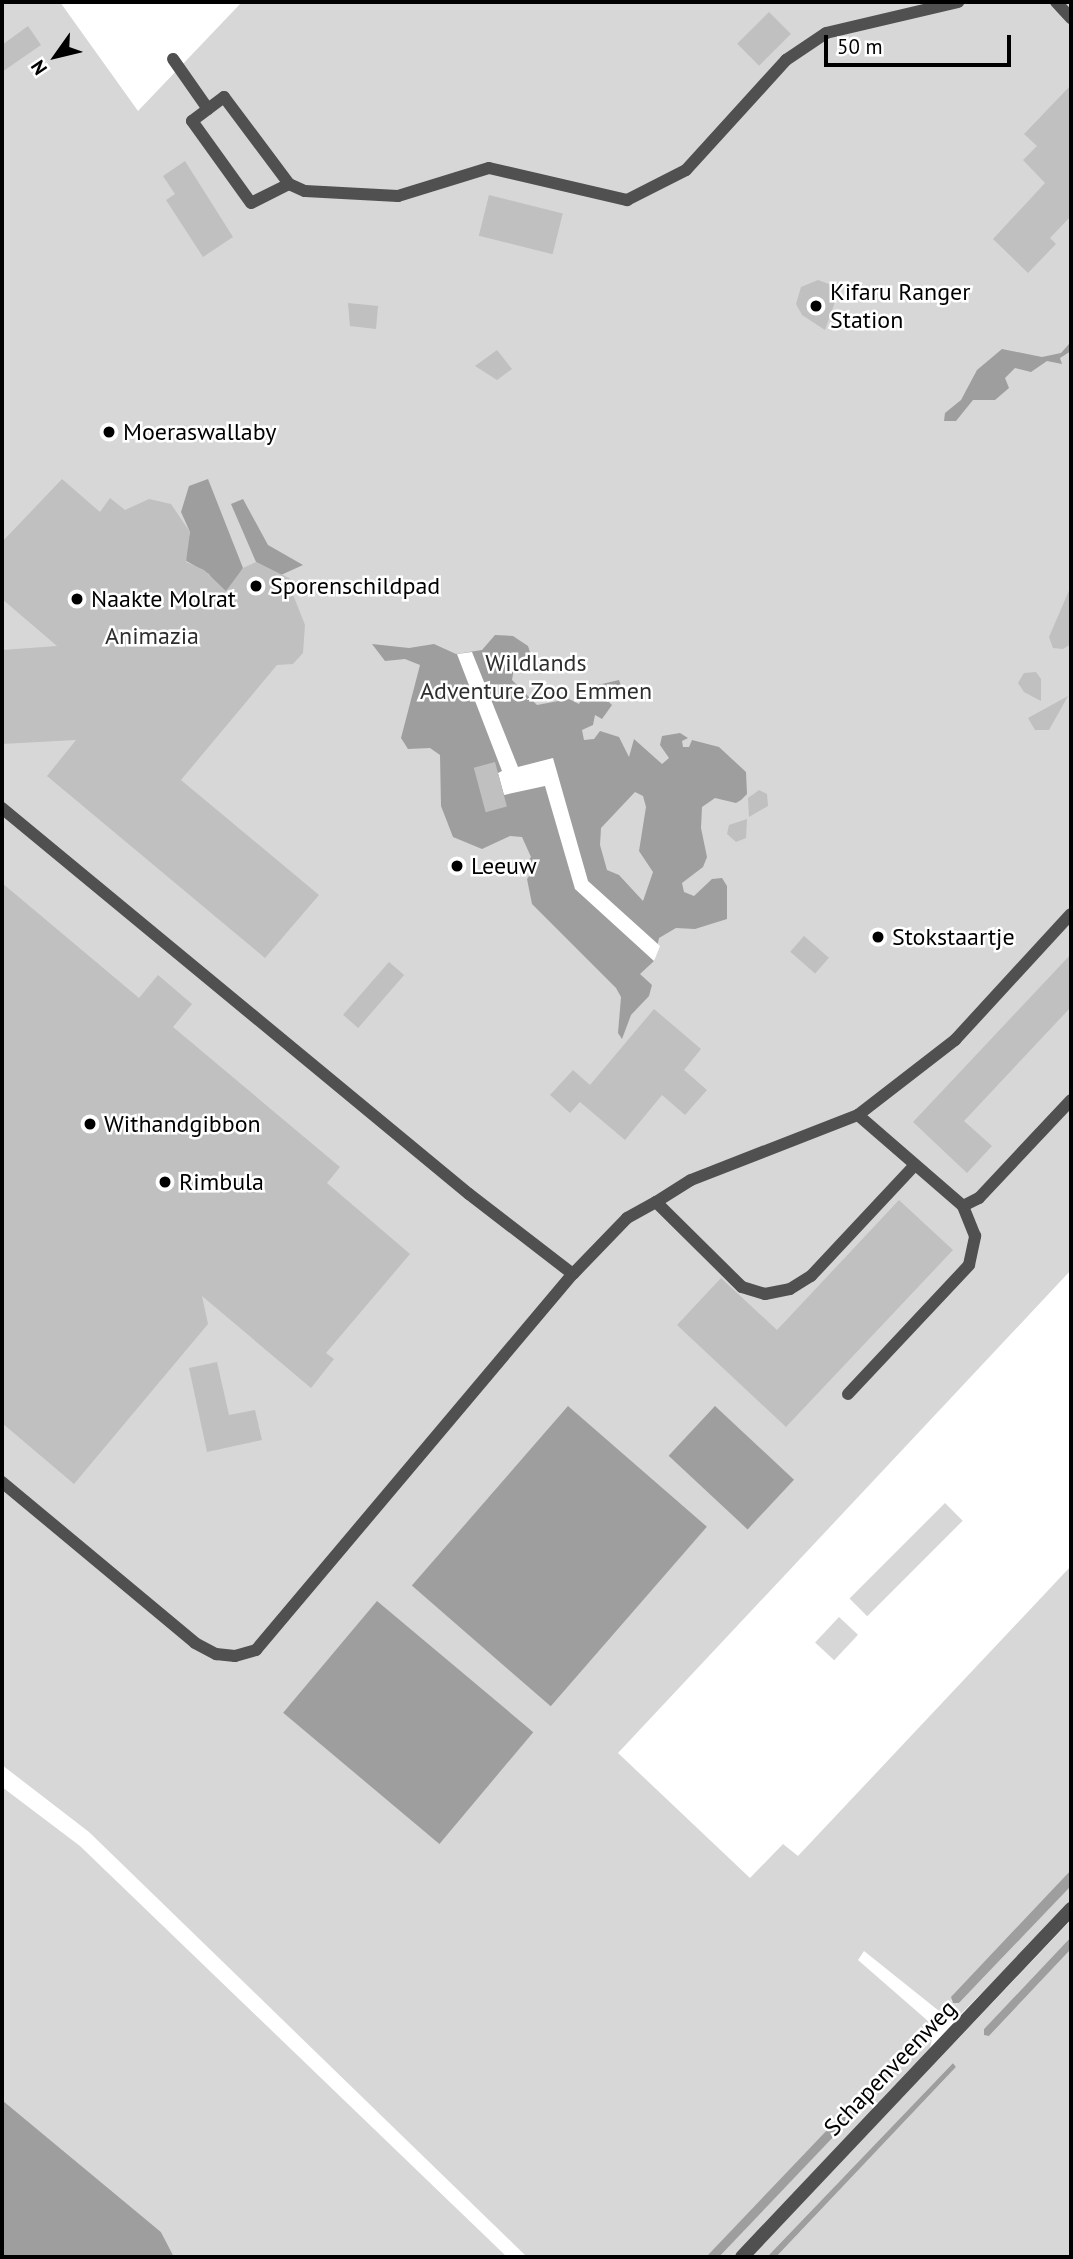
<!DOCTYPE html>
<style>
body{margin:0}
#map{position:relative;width:1073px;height:2259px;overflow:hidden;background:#fff;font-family:"PT Sans",sans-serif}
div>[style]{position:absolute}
.green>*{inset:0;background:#d7d7d7;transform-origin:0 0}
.water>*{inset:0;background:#9e9e9e;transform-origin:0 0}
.pier>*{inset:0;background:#fff}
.building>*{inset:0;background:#c0c0c0;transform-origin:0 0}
.lane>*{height:12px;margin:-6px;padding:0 6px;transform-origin:6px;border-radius:6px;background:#505050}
.street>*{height:14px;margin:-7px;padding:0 7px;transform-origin:7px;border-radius:7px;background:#505050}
.dots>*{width:19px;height:19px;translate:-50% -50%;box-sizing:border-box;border:4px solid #fff;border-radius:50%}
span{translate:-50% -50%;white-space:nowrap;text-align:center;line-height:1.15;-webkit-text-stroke:5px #fff;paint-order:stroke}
.poi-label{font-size:24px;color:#000}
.left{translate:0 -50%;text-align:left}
.park-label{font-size:24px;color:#2e2e2e}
.street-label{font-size:24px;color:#000}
.frame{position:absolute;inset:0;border:4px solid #000;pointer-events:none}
.north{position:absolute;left:21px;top:21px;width:70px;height:70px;-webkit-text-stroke:5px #fff;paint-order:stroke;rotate:236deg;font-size:19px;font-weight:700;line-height:28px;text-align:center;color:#000}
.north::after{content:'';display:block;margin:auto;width:24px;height:32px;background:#000;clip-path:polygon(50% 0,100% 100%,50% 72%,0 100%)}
.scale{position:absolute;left:824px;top:35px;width:187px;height:32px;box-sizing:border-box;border:4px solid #000;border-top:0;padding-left:9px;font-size:21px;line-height:24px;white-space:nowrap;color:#000;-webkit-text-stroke:5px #fff;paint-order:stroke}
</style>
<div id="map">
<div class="green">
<div style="clip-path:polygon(2px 2px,60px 2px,138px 111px,242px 2px,1071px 2px,1071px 1270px,618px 1753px,750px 1878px,783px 1844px,798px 1856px,1071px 1566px,1071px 1870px,951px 2001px,959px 2003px,1071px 1886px,1071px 1902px,959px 2016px,944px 2015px,864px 1951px,858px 1960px,928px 2021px,933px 2035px,929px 2052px,734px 2257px,719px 2257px,918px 2047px,917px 2039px,706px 2257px,527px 2257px,89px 1832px,2px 1765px)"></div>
<div style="left:945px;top:1503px;width:25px;height:135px;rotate:45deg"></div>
<div style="left:839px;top:1617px;width:26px;height:35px;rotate:43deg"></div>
<div style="clip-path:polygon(2px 1787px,80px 1846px,507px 2257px,174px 2257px,161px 2232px,2px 2100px)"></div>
<div style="clip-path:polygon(1071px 1920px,1071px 1937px,984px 2029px,989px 2036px,1071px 1949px,1071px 2257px,776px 2257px,956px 2067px,953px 2063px,767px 2257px,751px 2257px)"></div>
</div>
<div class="water">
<div style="clip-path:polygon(1069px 344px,1071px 351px,1060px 358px,1062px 364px,1047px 361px,1031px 372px,1015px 368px,1005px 378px,1009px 388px,995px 400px,973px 400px,956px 421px,944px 421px,945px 413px,961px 400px,977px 370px,1002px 349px,1042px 357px,1061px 353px)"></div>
<div style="clip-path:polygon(208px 479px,243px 568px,225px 599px,209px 574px,183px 559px,190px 532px,181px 512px,189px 486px)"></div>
<div style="clip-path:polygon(243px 499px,268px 545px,303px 565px,281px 575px,256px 562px,231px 504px)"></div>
<div style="clip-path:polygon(evenodd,495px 635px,513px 636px,528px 646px,530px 652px,514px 668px,512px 680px,537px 705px,569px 699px,579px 704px,589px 687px,619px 680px,623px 691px,607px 700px,612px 705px,602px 719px,595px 715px,593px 725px,582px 730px,584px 740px,594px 739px,600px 731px,619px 737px,629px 757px,634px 739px,662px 764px,669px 758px,660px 745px,662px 736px,680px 733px,688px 738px,682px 741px,683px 747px,689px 747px,692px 740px,719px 747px,746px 772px,747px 794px,741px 800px,736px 803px,715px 798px,702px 807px,701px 828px,707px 857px,703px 867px,682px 883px,684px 892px,694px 896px,712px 879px,722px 878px,727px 886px,727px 919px,695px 929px,676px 928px,659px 938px,654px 961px,640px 974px,652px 985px,649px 996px,631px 1015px,622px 1039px,618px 1033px,621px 997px,616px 988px,532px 904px,527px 879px,532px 872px,526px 864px,531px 857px,522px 837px,510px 836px,482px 849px,453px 837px,441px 806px,440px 755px,430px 748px,408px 749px,401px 738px,420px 665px,405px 659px,385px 661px,372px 644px,409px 648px,434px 644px,456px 654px,482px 650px,495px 635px,635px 792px,643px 796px,646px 807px,639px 851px,653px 872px,643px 901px,619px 875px,607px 870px,600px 845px,601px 828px,635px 792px)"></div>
<div style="left:568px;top:1406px;width:184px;height:238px;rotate:41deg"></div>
<div style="left:715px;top:1406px;width:108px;height:68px;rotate:43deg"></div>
<div style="left:377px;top:1601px;width:204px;height:146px;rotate:40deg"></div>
<div style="clip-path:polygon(1071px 1870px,1071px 1886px,959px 2003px,953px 2003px,951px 1997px)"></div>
<div style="clip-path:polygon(1071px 1937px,1071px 1949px,989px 2036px,984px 2035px,984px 2029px)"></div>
<div style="clip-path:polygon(914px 2039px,920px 2042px,918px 2047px,857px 2112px,719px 2257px,706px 2257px)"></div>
<div style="clip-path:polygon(953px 2063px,956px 2067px,776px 2257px,767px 2257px)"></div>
<div style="clip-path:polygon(2px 2100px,161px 2232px,174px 2257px,2px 2257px)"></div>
</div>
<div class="pier">
<div style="clip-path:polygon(472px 652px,518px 767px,553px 758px,588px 881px,660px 946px,654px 961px,575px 889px,545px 786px,504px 795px,498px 773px,502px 771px,457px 654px)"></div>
</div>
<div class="building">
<div style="left:769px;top:12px;width:31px;height:45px;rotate:45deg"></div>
<div style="clip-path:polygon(28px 26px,41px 45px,2px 72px,2px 45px)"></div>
<div style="clip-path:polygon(1071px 85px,1071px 216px,1050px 238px,1056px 244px,1028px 273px,993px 239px,1045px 183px,1023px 160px,1037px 146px,1024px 134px)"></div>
<div style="clip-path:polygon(185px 161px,233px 237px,203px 257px,166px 200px,175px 194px,163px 176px)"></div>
<div style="left:489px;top:195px;width:76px;height:42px;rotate:14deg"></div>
<div style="clip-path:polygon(818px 280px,829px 284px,836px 299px,825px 330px,802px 315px,796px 304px,801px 287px)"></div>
<div style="clip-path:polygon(348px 303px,378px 306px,376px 329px,350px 326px)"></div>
<div style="clip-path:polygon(497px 350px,512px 369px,497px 380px,475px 366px)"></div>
<div style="clip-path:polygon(62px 479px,100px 512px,110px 498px,125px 510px,149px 499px,171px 504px,190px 532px,186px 562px,204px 570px,226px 591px,243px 568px,256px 562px,299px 583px,290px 587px,305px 625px,303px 653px,293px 664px,277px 665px,181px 780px,319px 895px,265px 958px,47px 776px,76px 740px,2px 744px,2px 650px,57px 646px,2px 599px,2px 542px)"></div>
<div style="clip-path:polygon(1071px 586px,1071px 644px,1063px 649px,1053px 648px,1049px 637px)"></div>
<div style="clip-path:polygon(1036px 672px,1041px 679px,1041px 701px,1024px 692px,1018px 683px,1024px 673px)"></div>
<div style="clip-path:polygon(1068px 696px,1049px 730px,1035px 730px,1028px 718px)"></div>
<div style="left:495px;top:762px;width:46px;height:22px;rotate:75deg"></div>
<div style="clip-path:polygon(759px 790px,767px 794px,768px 806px,749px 817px,748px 798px)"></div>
<div style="clip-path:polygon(747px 819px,746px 838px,736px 842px,727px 834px,729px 825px)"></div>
<div style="clip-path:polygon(2px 883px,139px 998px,158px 975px,192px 1004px,173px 1027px,340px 1167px,327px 1183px,410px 1254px,326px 1353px,334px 1359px,311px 1388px,202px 1296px,208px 1324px,74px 1484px,2px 1423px)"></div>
<div style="left:804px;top:936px;width:33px;height:21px;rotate:41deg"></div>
<div style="clip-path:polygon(1071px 954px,1071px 1007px,964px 1121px,992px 1146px,967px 1173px,913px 1122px)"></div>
<div style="left:389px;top:962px;width:20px;height:70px;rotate:41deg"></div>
<div style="clip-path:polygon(654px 1009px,701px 1049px,684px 1070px,707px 1090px,685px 1115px,662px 1095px,625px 1140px,580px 1102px,570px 1113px,550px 1095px,573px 1070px,590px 1085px)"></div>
<div style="clip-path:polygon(899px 1200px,953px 1250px,786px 1427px,677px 1325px,721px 1278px,777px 1330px)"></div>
<div style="clip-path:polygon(217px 1362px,229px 1415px,255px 1410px,262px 1440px,207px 1452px,189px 1368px)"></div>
</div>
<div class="lane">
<div style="left:1056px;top:2px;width:22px;rotate:47deg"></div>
<div style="left:173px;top:59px;width:61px;rotate:55deg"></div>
<div style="left:289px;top:184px;width:42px;rotate:153.4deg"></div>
<div style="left:251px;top:203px;width:101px;rotate:-125.7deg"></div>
<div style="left:192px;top:121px;width:40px;rotate:-37deg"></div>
<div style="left:224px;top:97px;width:109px;rotate:53.2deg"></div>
<div style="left:289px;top:184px;width:17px;rotate:24deg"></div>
<div style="left:305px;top:191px;width:93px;rotate:3.1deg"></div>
<div style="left:398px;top:196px;width:95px;rotate:-17.1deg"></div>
<div style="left:489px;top:168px;width:142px;rotate:13.1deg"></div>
<div style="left:627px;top:200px;width:66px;rotate:-27deg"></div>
<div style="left:686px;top:170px;width:149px;rotate:-47.7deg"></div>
<div style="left:786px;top:60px;width:48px;rotate:-34deg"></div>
<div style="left:826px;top:33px;width:136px;rotate:-13.2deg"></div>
<div style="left:2px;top:808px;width:606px;rotate:39.58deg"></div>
<div style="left:469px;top:1194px;width:131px;rotate:37.6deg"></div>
<div style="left:573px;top:1274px;width:78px;rotate:-46deg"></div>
<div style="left:627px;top:1218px;width:33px;rotate:-29deg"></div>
<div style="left:656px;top:1202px;width:121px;rotate:44.7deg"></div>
<div style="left:742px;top:1287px;width:24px;rotate:17deg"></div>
<div style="left:765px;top:1294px;width:25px;rotate:-11deg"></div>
<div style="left:790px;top:1289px;width:25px;rotate:-32deg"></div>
<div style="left:811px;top:1276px;width:151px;rotate:-46.9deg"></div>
<div style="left:858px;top:1115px;width:123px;rotate:-37.7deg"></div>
<div style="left:955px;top:1040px;width:171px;rotate:-47.4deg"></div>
<div style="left:656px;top:1202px;width:41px;rotate:-32.2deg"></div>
<div style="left:691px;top:1180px;width:179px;rotate:-21.3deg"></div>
<div style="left:858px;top:1115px;width:139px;rotate:40.9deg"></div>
<div style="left:963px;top:1206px;width:18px;rotate:-27deg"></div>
<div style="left:979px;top:1198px;width:134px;rotate:-46.8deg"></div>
<div style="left:848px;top:1394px;width:177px;rotate:-46.8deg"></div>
<div style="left:969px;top:1265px;width:30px;rotate:-78deg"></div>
<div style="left:975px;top:1236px;width:32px;rotate:-112deg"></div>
<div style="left:2px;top:1482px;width:251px;rotate:39.8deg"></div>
<div style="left:195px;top:1643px;width:24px;rotate:28deg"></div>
<div style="left:216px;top:1654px;width:19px;rotate:6deg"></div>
<div style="left:235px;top:1656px;width:22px;rotate:-16deg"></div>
<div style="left:256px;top:1650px;width:492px;rotate:-49.9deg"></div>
</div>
<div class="street">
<div style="left:742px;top:2257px;width:479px;rotate:-46.6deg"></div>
</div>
<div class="dots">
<div style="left:816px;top:306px;background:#000"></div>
<div style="left:109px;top:432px;background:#000"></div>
<div style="left:256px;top:586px;background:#000"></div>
<div style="left:77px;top:599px;background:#000"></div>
<div style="left:457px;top:866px;background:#000"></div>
<div style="left:878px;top:937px;background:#000"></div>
<div style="left:90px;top:1124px;background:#000"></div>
<div style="left:165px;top:1182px;background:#000"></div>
</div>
<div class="poi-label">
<span class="left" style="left:830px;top:306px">Kifaru Ranger<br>Station</span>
<span class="left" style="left:123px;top:432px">Moeraswallaby</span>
<span class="left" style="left:270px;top:586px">Sporenschildpad</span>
<span class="left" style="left:91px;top:599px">Naakte Molrat</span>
<span class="left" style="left:471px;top:866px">Leeuw</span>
<span class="left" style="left:892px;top:937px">Stokstaartje</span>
<span class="left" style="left:104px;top:1124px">Withandgibbon</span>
<span class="left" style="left:179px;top:1182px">Rimbula</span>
</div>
<div class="park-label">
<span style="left:152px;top:636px">Animazia</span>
<span style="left:536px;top:677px">Wildlands<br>Adventure Zoo Emmen</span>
</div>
<div class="street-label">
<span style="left:890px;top:2068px;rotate:-46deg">Schapenveenweg</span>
</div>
<div class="frame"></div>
<div class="north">N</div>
<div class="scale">50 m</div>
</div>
